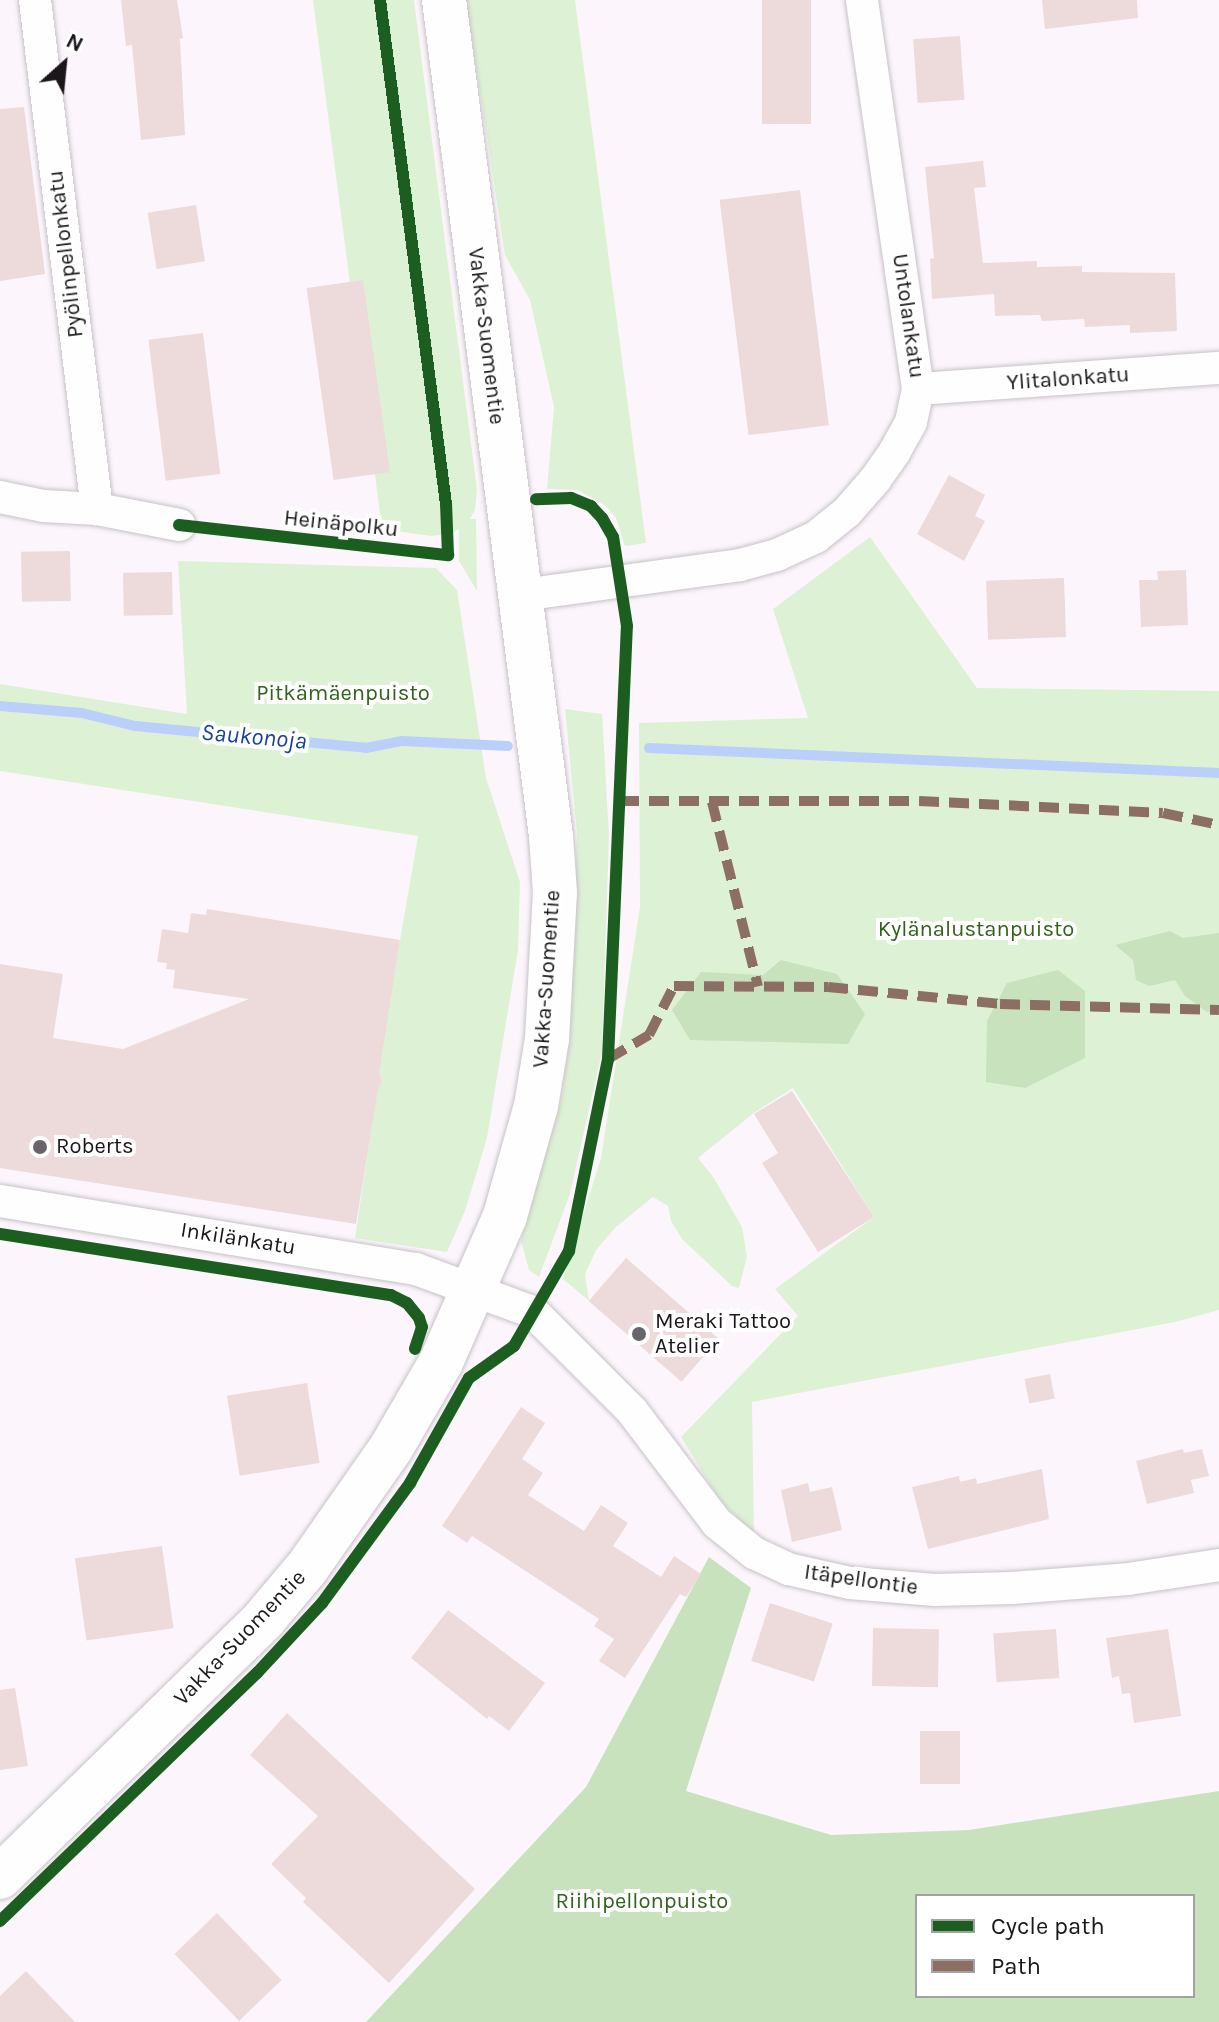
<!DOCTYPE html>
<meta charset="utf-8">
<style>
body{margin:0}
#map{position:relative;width:1219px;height:2022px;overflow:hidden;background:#fcf6fc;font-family:Karla,sans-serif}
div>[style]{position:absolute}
.green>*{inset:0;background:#ddf2d4}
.forest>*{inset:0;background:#c7e2bd}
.stream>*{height:10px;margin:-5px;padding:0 5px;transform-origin:5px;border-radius:5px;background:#bad0fa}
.building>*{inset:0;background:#ecdbda;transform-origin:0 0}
.roads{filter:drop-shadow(0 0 2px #c7c2c7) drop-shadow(0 0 2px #c7c2c7)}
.street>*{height:32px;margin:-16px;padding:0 16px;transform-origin:16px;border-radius:16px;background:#fffeff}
.secondary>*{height:44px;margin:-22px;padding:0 22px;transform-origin:22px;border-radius:22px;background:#fffeff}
.quiet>*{height:10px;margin-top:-5px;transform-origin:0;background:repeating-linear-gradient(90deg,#8d6e63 0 20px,transparent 0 30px)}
.cycleway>*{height:12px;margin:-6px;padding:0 6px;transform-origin:6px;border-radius:6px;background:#1b5e20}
.dots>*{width:22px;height:22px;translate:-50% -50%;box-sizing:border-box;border:4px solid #fff;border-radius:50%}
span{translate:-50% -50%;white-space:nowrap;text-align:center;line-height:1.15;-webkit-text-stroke:8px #fff;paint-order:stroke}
.street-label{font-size:22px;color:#1a161a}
.park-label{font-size:22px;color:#31611b}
.poi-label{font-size:22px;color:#1a161a}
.left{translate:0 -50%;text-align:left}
.water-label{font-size:24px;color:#154495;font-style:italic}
.legend{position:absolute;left:915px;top:1894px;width:280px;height:104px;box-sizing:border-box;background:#fff;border:2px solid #a3a2a3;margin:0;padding:10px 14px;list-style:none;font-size:24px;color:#1a161a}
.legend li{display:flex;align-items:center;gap:16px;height:40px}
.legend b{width:40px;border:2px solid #a3a2a3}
.north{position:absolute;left:24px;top:24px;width:80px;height:80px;-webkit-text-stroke:6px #fff;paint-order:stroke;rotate:27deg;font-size:22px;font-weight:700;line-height:32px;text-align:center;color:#1a161a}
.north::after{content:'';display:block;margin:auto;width:28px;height:36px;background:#1a161a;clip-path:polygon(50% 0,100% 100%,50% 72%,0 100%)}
</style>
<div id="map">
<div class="green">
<div style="clip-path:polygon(313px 0,414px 0,477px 490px,475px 510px,470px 519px,476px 519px,477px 591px,459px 561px,459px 529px,451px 534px,431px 536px,382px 529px)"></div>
<div style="clip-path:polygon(466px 0,575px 0,646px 543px,625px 546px,616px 518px,605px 505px,577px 490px,547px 489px,554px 407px,530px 300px,505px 255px)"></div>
<div style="clip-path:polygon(870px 537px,977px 688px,1219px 691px,1219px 1310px,1175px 1322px,752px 1402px,754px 1534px,719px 1499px,681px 1437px,798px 1316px,775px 1289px,874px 1217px,793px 1088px,754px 1113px,698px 1158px,714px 1178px,742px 1227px,747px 1257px,739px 1288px,732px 1286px,682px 1239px,671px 1221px,668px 1206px,653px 1197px,616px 1227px,596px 1250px,585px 1274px,589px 1301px,563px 1279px,601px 1158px,640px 907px,639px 723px,808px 718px,773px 609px)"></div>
<div style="clip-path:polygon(178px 561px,436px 568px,457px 590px,486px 778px,520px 882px,518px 950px,487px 1138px,465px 1211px,447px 1252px,355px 1238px,377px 1089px,382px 1082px,377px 1073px,418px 836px,0 771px,0 684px,187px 714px)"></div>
<div style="clip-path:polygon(565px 709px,602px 714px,609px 835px,602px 1052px,570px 1194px,539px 1277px,529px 1270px,521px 1241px,561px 1101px,570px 1038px,577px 833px)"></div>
</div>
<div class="forest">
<div style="clip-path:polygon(1170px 931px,1183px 938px,1219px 933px,1219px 1013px,1207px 1012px,1185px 996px,1175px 980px,1149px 986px,1136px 980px,1133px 960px,1115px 945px)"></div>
<div style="clip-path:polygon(781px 960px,837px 974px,865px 1014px,848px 1044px,690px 1040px,672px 1010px,701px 972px,763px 975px)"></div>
<div style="clip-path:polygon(1058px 970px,1085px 991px,1085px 1058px,1025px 1088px,986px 1082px,987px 1021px,1007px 983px)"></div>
<div style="clip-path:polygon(evenodd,709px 1557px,751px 1588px,686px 1791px,831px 1835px,969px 1830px,1219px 1791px,1219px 2022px,366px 2022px,586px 1787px,709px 1557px,917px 1896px,1193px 1896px,1193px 1996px,917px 1996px,917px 1896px)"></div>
</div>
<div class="stream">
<div style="left:0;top:706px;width:82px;rotate:4.9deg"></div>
<div style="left:82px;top:713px;width:55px;rotate:13.8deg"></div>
<div style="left:135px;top:726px;width:232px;rotate:5.4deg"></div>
<div style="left:366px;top:748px;width:37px;rotate:-11deg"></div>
<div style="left:402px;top:741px;width:106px;rotate:2.7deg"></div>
<div style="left:649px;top:748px;width:571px;rotate:2.51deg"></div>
</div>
<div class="building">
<div style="clip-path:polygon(121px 0,177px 0,183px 38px,180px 39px,185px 135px,141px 140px,132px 45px,126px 46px)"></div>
<div style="left:762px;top:0;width:49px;height:124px"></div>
<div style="clip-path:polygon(1042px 0,1137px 0,1138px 18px,1045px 29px)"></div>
<div style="left:960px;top:36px;width:64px;height:47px;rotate:86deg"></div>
<div style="clip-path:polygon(24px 107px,45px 274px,0 281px,0 109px)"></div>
<div style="clip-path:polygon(983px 161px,986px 187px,974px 188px,983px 263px,1037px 261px,1037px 267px,1082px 266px,1082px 272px,1175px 273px,1177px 331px,1130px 333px,1130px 325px,1085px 327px,1084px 319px,1042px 321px,1040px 315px,995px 316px,994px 294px,932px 299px,930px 259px,934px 258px,925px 167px)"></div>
<div style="left:800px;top:190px;width:237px;height:81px;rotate:83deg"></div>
<div style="left:196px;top:205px;width:57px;height:49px;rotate:81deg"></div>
<div style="left:363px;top:280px;width:194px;height:57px;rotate:82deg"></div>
<div style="left:203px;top:333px;width:142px;height:55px;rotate:83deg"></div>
<div style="clip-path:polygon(949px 475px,985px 495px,975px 516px,985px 521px,964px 561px,917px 534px)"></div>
<div style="left:70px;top:551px;width:50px;height:49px;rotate:89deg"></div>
<div style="clip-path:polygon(1186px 570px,1188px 625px,1141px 627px,1139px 580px,1158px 580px,1157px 571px)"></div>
<div style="left:172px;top:572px;width:43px;height:49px;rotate:89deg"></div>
<div style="left:1064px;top:578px;width:59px;height:78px;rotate:88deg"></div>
<div style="clip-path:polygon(207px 909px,400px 940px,379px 1073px,382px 1082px,378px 1089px,356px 1224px,0 1168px,0 964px,63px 974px,53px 1038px,123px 1049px,249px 999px,173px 988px,175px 970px,166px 969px,167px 963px,157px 962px,162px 929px,188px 933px,191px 913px,206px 915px)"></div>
<div style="clip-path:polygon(792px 1091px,874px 1217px,818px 1252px,762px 1163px,778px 1153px,754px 1114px)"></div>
<div style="left:626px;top:1258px;width:123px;height:57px;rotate:41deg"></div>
<div style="left:1050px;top:1374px;width:25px;height:26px;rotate:79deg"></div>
<div style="left:307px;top:1383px;width:81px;height:81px;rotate:81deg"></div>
<div style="clip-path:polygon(521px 1407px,545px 1423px,522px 1459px,543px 1473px,528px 1495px,584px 1531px,601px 1505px,628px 1523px,613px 1546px,661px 1577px,674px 1556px,701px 1574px,686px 1597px,680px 1594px,625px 1678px,599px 1661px,614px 1639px,594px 1626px,599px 1619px,472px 1536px,467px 1543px,442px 1526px)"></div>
<div style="clip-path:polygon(1183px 1449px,1184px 1453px,1202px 1449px,1209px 1476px,1191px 1480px,1194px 1493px,1147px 1504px,1136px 1461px)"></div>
<div style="clip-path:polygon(1042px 1469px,1049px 1519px,928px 1549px,912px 1487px,959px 1476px,960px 1482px,976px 1478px,977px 1484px)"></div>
<div style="clip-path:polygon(808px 1483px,810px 1492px,832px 1487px,842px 1530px,792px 1542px,781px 1490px)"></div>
<div style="left:162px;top:1546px;width:83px;height:88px;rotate:82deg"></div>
<div style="left:770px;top:1603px;width:66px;height:61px;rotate:18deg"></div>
<div style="clip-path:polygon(448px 1610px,545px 1683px,509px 1731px,489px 1716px,487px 1719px,411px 1658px)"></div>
<div style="left:873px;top:1628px;width:66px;height:58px;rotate:1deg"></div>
<div style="left:1056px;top:1629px;width:49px;height:63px;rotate:86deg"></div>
<div style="clip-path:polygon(1168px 1629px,1181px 1716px,1134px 1723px,1130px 1693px,1122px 1694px,1119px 1676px,1112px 1678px,1106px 1638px)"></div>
<div style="clip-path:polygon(15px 1688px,28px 1766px,0 1770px,0 1690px)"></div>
<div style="clip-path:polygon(287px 1713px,475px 1889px,389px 1983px,303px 1902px,306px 1898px,271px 1864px,318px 1816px,250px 1755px)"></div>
<div style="left:920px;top:1731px;width:40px;height:53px"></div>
<div style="left:217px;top:1913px;width:93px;height:59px;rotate:46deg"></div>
<div style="clip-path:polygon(26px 1971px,75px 2022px,0 2022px,0 1996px)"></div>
</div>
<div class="roads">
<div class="street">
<div style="left:35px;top:0;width:513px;rotate:83.06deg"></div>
<div style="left:918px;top:389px;width:302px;rotate:-4deg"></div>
<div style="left:0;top:497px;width:45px;rotate:11.6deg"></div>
<div style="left:44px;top:506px;width:53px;rotate:3.2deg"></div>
<div style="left:97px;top:509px;width:84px;rotate:11deg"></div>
<div style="left:522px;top:595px;width:220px;rotate:-7.8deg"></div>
<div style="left:740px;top:565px;width:38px;rotate:-15deg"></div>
<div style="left:777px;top:555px;width:43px;rotate:-24.8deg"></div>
<div style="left:816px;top:537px;width:40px;rotate:-39deg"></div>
<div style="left:847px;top:512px;width:43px;rotate:-48.8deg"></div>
<div style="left:875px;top:480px;width:35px;rotate:-55deg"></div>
<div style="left:895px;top:451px;width:33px;rotate:-61deg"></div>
<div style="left:911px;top:422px;width:34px;rotate:-78deg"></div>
<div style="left:918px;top:389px;width:393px;rotate:-98.2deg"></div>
<div style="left:0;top:1201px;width:422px;rotate:9.3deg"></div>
<div style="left:416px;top:1269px;width:125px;rotate:20.2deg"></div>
<div style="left:533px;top:1312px;width:140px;rotate:45deg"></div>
<div style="left:632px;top:1411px;width:141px;rotate:52.8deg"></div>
<div style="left:717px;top:1523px;width:48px;rotate:39deg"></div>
<div style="left:754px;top:1553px;width:38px;rotate:25deg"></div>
<div style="left:788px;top:1569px;width:64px;rotate:12.7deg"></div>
<div style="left:850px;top:1583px;width:85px;rotate:4.7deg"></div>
<div style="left:935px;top:1590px;width:77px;rotate:-1.5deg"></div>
<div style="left:1012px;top:1588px;width:116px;rotate:-4.4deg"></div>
<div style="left:1128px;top:1579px;width:92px;rotate:-8.7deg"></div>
</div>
<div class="secondary">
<div style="left:0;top:1877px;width:369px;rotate:-44.3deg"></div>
<div style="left:264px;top:1619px;width:67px;rotate:-49.9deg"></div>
<div style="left:307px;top:1568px;width:146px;rotate:-55deg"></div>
<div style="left:391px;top:1448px;width:99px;rotate:-59.8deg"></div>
<div style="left:441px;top:1362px;width:159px;rotate:-66.3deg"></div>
<div style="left:505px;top:1216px;width:114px;rotate:-74.3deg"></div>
<div style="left:536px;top:1106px;width:68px;rotate:-80.7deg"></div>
<div style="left:547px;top:1039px;width:146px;rotate:-86.9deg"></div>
<div style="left:555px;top:893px;width:57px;rotate:-94deg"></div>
<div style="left:551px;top:836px;width:843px;rotate:-97.29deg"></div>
</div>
</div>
<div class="quiet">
<div style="left:619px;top:801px;width:300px"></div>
<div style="left:919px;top:801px;width:244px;rotate:2.8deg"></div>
<div style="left:1163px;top:813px;width:57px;rotate:12.1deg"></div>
<div style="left:712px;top:802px;width:190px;rotate:76deg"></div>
<div style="left:608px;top:1059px;width:48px;rotate:-30.3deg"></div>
<div style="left:649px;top:1035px;width:55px;rotate:-63deg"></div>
<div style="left:674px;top:986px;width:154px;rotate:0.4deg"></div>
<div style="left:828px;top:987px;width:173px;rotate:5.6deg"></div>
<div style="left:1000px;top:1004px;width:219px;rotate:1.6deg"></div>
</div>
<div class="cycleway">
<div style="left:179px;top:525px;width:271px;rotate:6.4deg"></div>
<div style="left:448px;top:555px;width:51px;rotate:-92.2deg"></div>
<div style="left:446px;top:504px;width:508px;rotate:-97.46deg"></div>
<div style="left:0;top:1234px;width:396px;rotate:8.9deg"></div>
<div style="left:391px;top:1295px;width:18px;rotate:27deg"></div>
<div style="left:407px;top:1303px;width:19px;rotate:51deg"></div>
<div style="left:419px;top:1318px;width:9px;rotate:72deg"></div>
<div style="left:422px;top:1327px;width:23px;rotate:108deg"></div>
<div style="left:0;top:1921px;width:357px;rotate:-44deg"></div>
<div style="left:257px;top:1673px;width:96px;rotate:-47.1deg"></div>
<div style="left:322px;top:1603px;width:149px;rotate:-53.7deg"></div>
<div style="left:410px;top:1483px;width:120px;rotate:-60.7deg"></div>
<div style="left:469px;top:1378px;width:55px;rotate:-35.4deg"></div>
<div style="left:514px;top:1346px;width:110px;rotate:-59.9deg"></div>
<div style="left:569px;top:1251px;width:196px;rotate:-78.5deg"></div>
<div style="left:608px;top:1059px;width:433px;rotate:-87.5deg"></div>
<div style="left:627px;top:626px;width:90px;rotate:-98.9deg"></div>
<div style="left:613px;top:537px;width:22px;rotate:-120deg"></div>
<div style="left:602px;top:518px;width:16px;rotate:-133deg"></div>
<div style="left:591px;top:506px;width:22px;rotate:-158deg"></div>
<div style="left:571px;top:498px;width:35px;rotate:178deg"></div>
</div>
<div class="dots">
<div style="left:40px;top:1147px;background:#696469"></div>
<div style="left:639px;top:1334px;background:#696469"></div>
</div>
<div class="street-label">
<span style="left:66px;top:254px;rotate:-97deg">Pyölinpellonkatu</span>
<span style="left:908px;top:316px;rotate:82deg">Untolankatu</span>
<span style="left:486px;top:336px;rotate:83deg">Vakka-Suomentie</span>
<span style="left:1068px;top:379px;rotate:-4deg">Ylitalonkatu</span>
<span style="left:341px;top:524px;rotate:6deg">Heinäpolku</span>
<span style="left:547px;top:979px;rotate:-86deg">Vakka-Suomentie</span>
<span style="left:238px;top:1239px;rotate:9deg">Inkilänkatu</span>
<span style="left:861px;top:1580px;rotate:8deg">Itäpellontie</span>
<span style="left:240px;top:1638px;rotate:-46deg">Vakka-Suomentie</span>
</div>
<div class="park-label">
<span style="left:343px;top:694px">Pitkämäenpuisto</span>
<span style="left:976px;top:930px">Kylänalustanpuisto</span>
<span style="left:642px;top:1902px">Riihipellonpuisto</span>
</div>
<div class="poi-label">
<span class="left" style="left:56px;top:1147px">Roberts</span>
<span class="left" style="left:655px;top:1334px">Meraki Tattoo<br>Atelier</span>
</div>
<div class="water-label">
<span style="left:254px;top:737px;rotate:5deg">Saukonoja</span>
</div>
<ul class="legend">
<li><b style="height:10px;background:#1b5e20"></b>Cycle path</li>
<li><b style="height:10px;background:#8d6e63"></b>Path</li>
</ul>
<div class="north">N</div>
</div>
